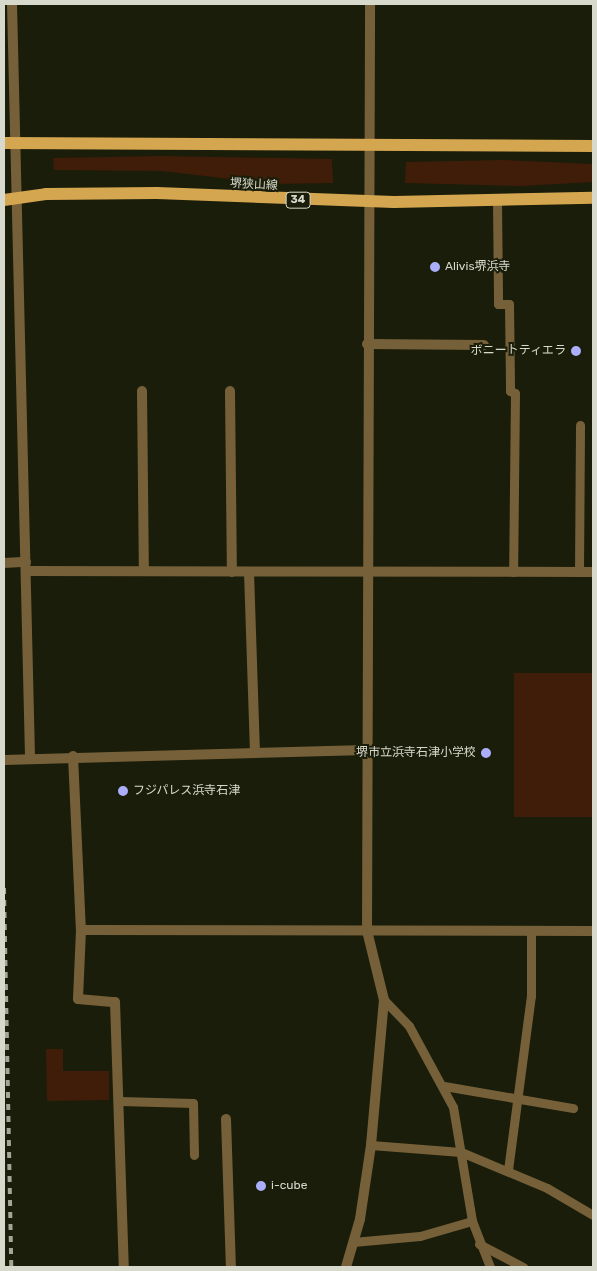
<!DOCTYPE html>
<meta charset="utf-8">
<style>
body{margin:0}
#map{position:relative;width:597px;height:1271px;overflow:hidden;background:#1a1d09;font-family:Rubik,"Noto Sans JP",sans-serif}
div>[style]{position:absolute}
.green>*{inset:0;background:#401d09;transform-origin:0 0}
.lane>*{height:9px;margin:-4.5px;padding:0 4.5px;transform-origin:4.5px;border-radius:4.5px;background:#766039}
.street>*{height:10px;margin:-5px;padding:0 5px;transform-origin:5px;border-radius:5px;background:#766039}
.primary>*{height:12px;margin:-6px;padding:0 6px;transform-origin:6px;border-radius:6px;background:#d4a650}
.rail>*{height:4px;margin-top:-2px;transform-origin:0;background:repeating-linear-gradient(90deg,#a4a697 0 6px,transparent 0 12px)}
.dots>*{width:14px;height:14px;translate:-50% -50%;box-sizing:border-box;border:2px solid #1a1d09;border-radius:50%}
span{translate:-50% -50%;white-space:nowrap;text-align:center;line-height:1.15;-webkit-text-stroke:4px #1a1d09;paint-order:stroke}
.shield-label span{padding:1px 4px;background:#1a1d09;border:1px solid;border-radius:4px;-webkit-text-stroke-width:0}
.shield-label{font-size:11px;color:#d7d9cc;font-weight:700}
.street-label{font-size:12px;color:#d7d9cc}
.poi-label{font-size:12px;color:#d7d9cc}
.left{translate:0 -50%;text-align:left}
.right{translate:-100% -50%;text-align:right}
.frame{position:absolute;inset:0;border:5px solid #d7d9cc;pointer-events:none}
</style>
<div id="map">
<div class="green">
<div style="clip-path:polygon(162px 156px,332px 159px,333px 183px,272px 184px,162px 171px,54px 170px,53px 158px)"></div>
<div style="clip-path:polygon(502px 160px,593px 164px,593px 182px,520px 186px,405px 183px,406px 162px)"></div>
<div style="left:593px;top:673px;width:144px;height:79px;rotate:90deg"></div>
<div style="clip-path:polygon(46px 1049px,63px 1049px,63px 1071px,109px 1071px,109px 1100px,47px 1101px)"></div>
</div>
<div class="lane">
<div style="left:497px;top:201px;width:103px;rotate:89.4deg"></div>
<div style="left:498px;top:304px;width:11px"></div>
<div style="left:509px;top:304px;width:87px;rotate:89.3deg"></div>
<div style="left:510px;top:391px;width:5px;rotate:22deg"></div>
<div style="left:515px;top:393px;width:179px;rotate:90.6deg"></div>
<div style="left:579px;top:572px;width:147px;rotate:-89.6deg"></div>
<div style="left:384px;top:1000px;width:36px;rotate:46deg"></div>
<div style="left:409px;top:1026px;width:92px;rotate:61.5deg"></div>
<div style="left:453px;top:1107px;width:116px;rotate:80.5deg"></div>
<div style="left:472px;top:1221px;width:49px;rotate:68.6deg"></div>
<div style="left:444px;top:1086px;width:131px;rotate:9.7deg"></div>
<div style="left:120px;top:1101px;width:73px;rotate:1.6deg"></div>
<div style="left:193px;top:1103px;width:52px;rotate:88.9deg"></div>
<div style="left:371px;top:1145px;width:90px;rotate:4.4deg"></div>
<div style="left:461px;top:1152px;width:93px;rotate:22.7deg"></div>
<div style="left:547px;top:1188px;width:53px;rotate:30.4deg"></div>
<div style="left:508px;top:1170px;width:176px;rotate:-82.5deg"></div>
<div style="left:531px;top:996px;width:65px;rotate:-90deg"></div>
<div style="left:353px;top:1242px;width:67px;rotate:-5.1deg"></div>
<div style="left:420px;top:1236px;width:54px;rotate:-16.1deg"></div>
<div style="left:479px;top:1244px;width:50px;rotate:27.6deg"></div>
</div>
<div class="street">
<div style="left:12px;top:4px;width:755px;rotate:88.63deg"></div>
<div style="left:367px;top:344px;width:117px;rotate:0.5deg"></div>
<div style="left:142px;top:391px;width:180px;rotate:89.4deg"></div>
<div style="left:230px;top:391px;width:181px;rotate:89.4deg"></div>
<div style="left:4px;top:563px;width:22px;rotate:-3deg"></div>
<div style="left:27px;top:571px;width:566px;rotate:0.1deg"></div>
<div style="left:249px;top:572px;width:181px;rotate:88.1deg"></div>
<div style="left:73px;top:756px;width:174px;rotate:87.4deg"></div>
<div style="left:81px;top:930px;width:69px;rotate:92.5deg"></div>
<div style="left:78px;top:999px;width:37px;rotate:5deg"></div>
<div style="left:115px;top:1002px;width:265px;rotate:88.1deg"></div>
<div style="left:4px;top:760px;width:362px;rotate:-1.6deg"></div>
<div style="left:81px;top:930px;width:512px;rotate:0.11deg"></div>
<div style="left:226px;top:1119px;width:148px;rotate:88.1deg"></div>
<div style="left:346px;top:1267px;width:50px;rotate:-73.7deg"></div>
<div style="left:360px;top:1219px;width:75px;rotate:-81.5deg"></div>
<div style="left:371px;top:1145px;width:146px;rotate:-84.9deg"></div>
<div style="left:384px;top:1000px;width:71px;rotate:-103.8deg"></div>
<div style="left:367px;top:931px;width:927px;rotate:-89.81deg"></div>
</div>
<div class="primary">
<div style="left:4px;top:143px;width:589px;rotate:0.29deg"></div>
<div style="left:4px;top:200px;width:42px;rotate:-8.1deg"></div>
<div style="left:46px;top:194px;width:111px;rotate:-0.5deg"></div>
<div style="left:157px;top:193px;width:237px;rotate:2.2deg"></div>
<div style="left:394px;top:202px;width:199px;rotate:-1.2deg"></div>
</div>
<div class="rail">
<div style="left:4px;top:888px;width:379px;rotate:88.9deg"></div>
</div>
<div class="dots">
<div style="left:435px;top:267px;background:#abaffb"></div>
<div style="left:576px;top:351px;background:#abaffb"></div>
<div style="left:486px;top:753px;background:#abaffb"></div>
<div style="left:123px;top:791px;background:#abaffb"></div>
<div style="left:261px;top:1186px;background:#abaffb"></div>
</div>
<div class="shield-label">
<span style="left:298px;top:200px">34</span>
</div>
<div class="street-label">
<span style="left:254px;top:185px;rotate:3deg">堺狭山線</span>
</div>
<div class="poi-label">
<span class="left" style="left:445px;top:267px">Alivis堺浜寺</span>
<span class="right" style="left:566px;top:351px">ボニートティエラ</span>
<span class="right" style="left:476px;top:753px">堺市立浜寺石津小学校</span>
<span class="left" style="left:133px;top:791px">フジパレス浜寺石津</span>
<span class="left" style="left:271px;top:1186px">i-cube</span>
</div>
<div class="frame"></div>
</div>
